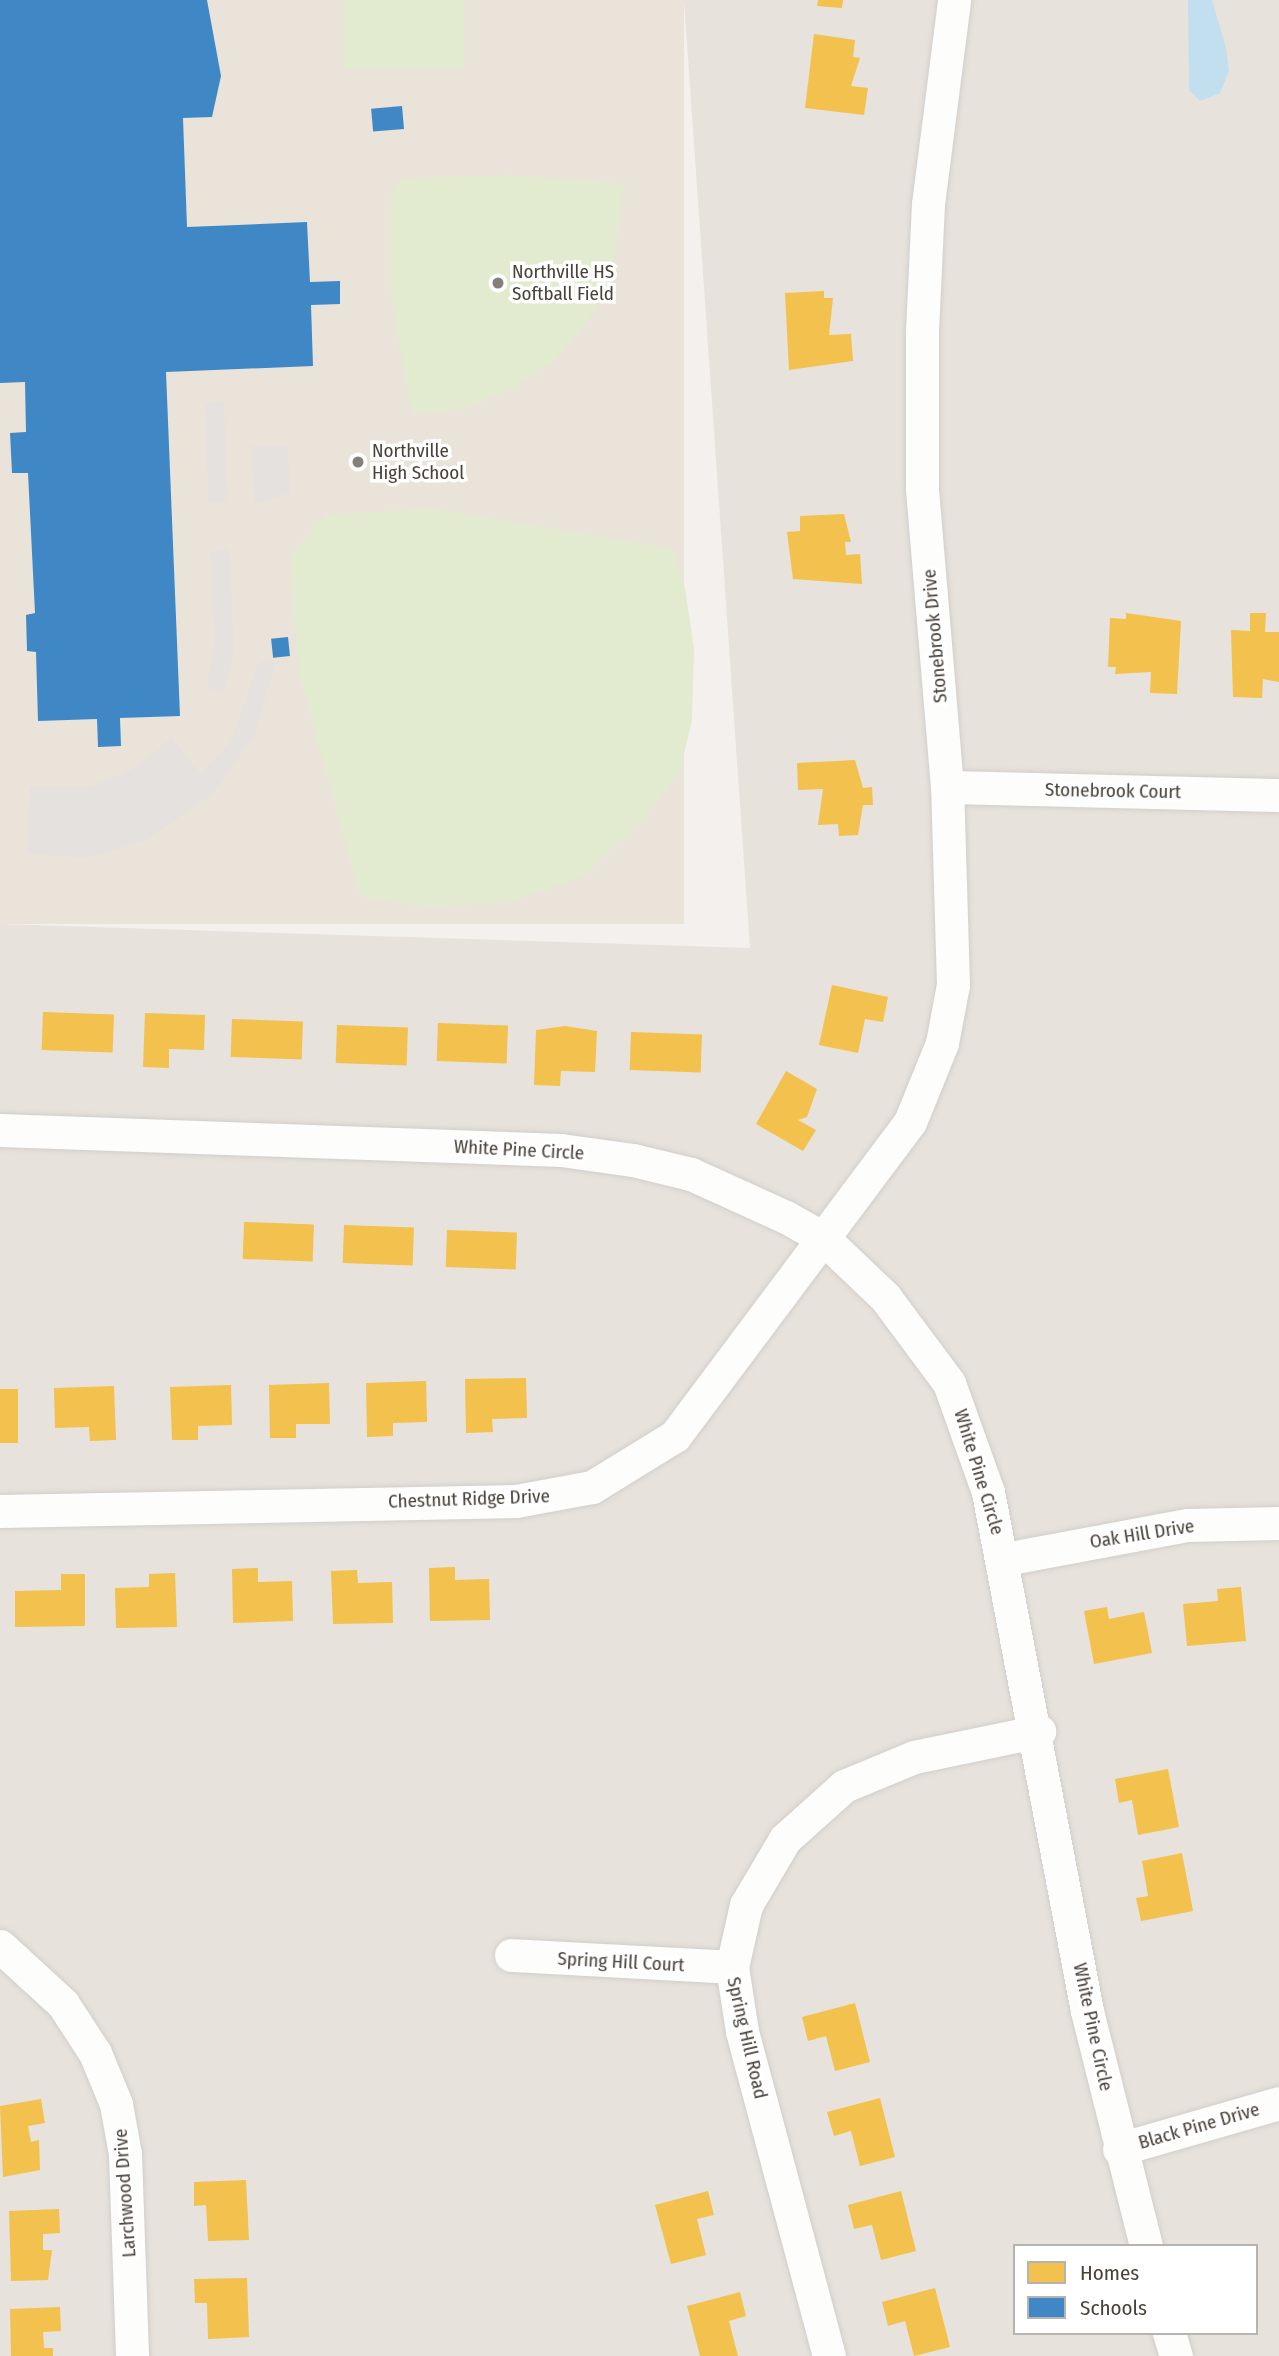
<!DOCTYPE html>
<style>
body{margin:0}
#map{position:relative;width:1279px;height:2356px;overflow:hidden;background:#f3f0ed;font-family:"Fira Sans Condensed",sans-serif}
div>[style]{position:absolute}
.residential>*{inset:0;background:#e7e2db}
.education>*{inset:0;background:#e9e3d9;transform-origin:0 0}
.green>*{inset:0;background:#e2ebcf;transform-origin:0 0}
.parking>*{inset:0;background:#e5e1de;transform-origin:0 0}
.water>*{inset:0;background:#c1dfee}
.homes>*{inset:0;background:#f2c14e;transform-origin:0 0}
.schools>*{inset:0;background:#3f88c5;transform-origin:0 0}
.roads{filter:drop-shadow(0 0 2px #d1cecb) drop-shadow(0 0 2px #d1cecb)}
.minor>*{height:33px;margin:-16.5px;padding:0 16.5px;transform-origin:16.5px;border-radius:16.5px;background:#fdfdfc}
.dots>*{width:19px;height:19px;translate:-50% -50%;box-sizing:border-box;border:4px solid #fff;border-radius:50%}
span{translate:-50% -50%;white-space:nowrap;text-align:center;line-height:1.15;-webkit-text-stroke:7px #fff;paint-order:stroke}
.poi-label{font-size:19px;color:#494239}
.left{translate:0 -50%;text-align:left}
.street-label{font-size:19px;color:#494239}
.legend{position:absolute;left:1013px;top:2244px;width:245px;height:91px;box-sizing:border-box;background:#fff;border:2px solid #b6b3b0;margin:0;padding:9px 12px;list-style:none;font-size:21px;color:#494239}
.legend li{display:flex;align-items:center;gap:14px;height:35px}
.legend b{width:35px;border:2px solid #b6b3b0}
</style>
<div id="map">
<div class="residential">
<div style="clip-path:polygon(evenodd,684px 0,1279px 0,1279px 2356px,0 2356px,0 924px,750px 948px,684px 0,1015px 2246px,1256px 2246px,1256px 2333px,1015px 2333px,1015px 2246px)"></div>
</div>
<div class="education">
<div style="left:0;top:0;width:684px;height:924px"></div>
</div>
<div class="green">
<div style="left:344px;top:0;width:120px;height:68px"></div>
<div style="clip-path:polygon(510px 175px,624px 184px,613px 267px,588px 321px,553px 362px,511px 390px,462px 409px,412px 414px,391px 300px,391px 194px,404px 178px)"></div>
<div style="clip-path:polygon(434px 509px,673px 549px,685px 588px,694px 649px,692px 720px,680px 772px,643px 819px,583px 877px,506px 903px,426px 907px,360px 897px,298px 669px,290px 555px,327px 514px)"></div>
</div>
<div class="parking">
<div style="left:224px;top:402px;width:100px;height:19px;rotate:88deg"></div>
<div style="clip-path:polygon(252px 446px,288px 446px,290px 493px,254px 504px)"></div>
<div style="clip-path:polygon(229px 549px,234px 648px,224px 693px,207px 687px,214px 645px,211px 551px)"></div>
<div style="clip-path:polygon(276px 660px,255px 734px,214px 793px,146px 840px,87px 858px,27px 853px,30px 787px,90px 787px,136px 768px,171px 737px,201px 774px,231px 742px,259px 661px)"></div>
</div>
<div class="water">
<div style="clip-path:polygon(1188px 0,1212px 0,1226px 48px,1229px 71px,1220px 93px,1200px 101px,1189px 90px)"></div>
</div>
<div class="homes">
<div style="clip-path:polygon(818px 0,843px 0,842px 8px,817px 6px)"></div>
<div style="clip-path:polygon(814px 34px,855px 40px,853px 57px,860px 58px,851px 86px,868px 88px,864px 115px,805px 108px)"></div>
<div style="clip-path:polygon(824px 291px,824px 298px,833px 298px,829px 335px,851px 334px,853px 361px,789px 370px,785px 293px)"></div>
<div style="clip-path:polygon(844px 514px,851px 542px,845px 542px,846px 555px,860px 554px,862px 584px,793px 579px,787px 532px,800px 531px,800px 516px)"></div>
<div style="clip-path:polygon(1126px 613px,1181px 621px,1177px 694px,1150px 693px,1151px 672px,1115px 674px,1116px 667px,1108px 667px,1110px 618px,1126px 619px)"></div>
<div style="clip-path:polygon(1250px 613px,1266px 613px,1265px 632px,1279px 632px,1279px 682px,1263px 679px,1262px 698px,1233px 697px,1231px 630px,1250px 631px)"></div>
<div style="clip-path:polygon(855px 760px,863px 788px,872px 787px,873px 805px,863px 805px,858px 835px,839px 836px,838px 824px,818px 825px,823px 789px,798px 790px,797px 763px)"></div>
<div style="clip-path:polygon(832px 985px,888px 997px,883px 1022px,865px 1019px,858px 1053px,819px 1045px)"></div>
<div style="left:43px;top:1012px;width:71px;height:38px;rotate:2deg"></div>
<div style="clip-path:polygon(145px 1013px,205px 1015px,204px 1050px,169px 1049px,169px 1068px,143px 1067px)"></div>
<div style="left:232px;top:1019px;width:71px;height:38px;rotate:2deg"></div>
<div style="left:438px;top:1023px;width:70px;height:38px;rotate:2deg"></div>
<div style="left:337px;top:1025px;width:71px;height:38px;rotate:2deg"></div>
<div style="clip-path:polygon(565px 1026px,597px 1031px,595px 1072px,561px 1071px,560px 1086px,534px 1085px,536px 1030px)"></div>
<div style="left:631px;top:1032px;width:71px;height:38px;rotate:2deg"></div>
<div style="clip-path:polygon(786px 1071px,817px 1089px,807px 1117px,798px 1120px,816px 1130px,803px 1151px,756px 1124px)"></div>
<div style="left:244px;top:1222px;width:70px;height:37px;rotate:2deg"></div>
<div style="left:344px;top:1225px;width:70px;height:38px;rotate:2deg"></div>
<div style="left:447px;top:1230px;width:70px;height:37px;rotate:2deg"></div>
<div style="clip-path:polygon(526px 1378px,527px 1418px,492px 1419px,493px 1432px,466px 1433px,465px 1379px)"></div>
<div style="clip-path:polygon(426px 1381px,427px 1422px,393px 1423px,393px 1436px,367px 1437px,366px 1383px)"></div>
<div style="clip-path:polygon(329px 1383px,330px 1424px,296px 1424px,296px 1438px,270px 1438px,269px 1385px)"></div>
<div style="clip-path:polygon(231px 1385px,232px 1425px,198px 1426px,198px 1440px,172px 1440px,170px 1387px)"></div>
<div style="clip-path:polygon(114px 1386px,116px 1440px,90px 1441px,89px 1427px,55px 1428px,54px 1388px)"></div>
<div style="left:0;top:1389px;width:18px;height:54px"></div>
<div style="clip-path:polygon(455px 1567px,455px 1580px,489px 1579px,490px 1620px,430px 1621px,429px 1568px)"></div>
<div style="clip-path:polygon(258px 1568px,258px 1582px,292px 1581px,293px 1621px,233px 1623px,232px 1569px)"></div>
<div style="clip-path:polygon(357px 1570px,358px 1583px,392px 1582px,393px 1623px,333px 1624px,331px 1571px)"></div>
<div style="clip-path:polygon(175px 1573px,177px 1627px,116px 1628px,115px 1588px,149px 1587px,149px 1574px)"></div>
<div style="clip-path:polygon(61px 1574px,85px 1574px,85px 1626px,15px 1627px,15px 1591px,61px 1590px)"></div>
<div style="clip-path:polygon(1241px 1587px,1246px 1641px,1187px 1646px,1183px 1604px,1218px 1601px,1217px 1589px)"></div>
<div style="clip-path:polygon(1107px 1607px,1109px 1619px,1144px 1612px,1152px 1653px,1094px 1664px,1084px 1611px)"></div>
<div style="clip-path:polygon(1168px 1769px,1179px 1827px,1138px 1835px,1132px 1800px,1119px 1803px,1115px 1779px)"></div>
<div style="clip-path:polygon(1182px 1853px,1193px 1911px,1141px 1921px,1136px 1898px,1148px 1896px,1142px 1861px)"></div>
<div style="clip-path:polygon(855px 2003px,870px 2062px,835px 2071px,826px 2036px,808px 2041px,802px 2017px)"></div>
<div style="clip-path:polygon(880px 2098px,895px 2157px,860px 2166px,851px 2131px,834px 2136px,827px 2112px)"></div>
<div style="clip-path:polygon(41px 2099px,45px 2123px,28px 2126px,31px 2142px,39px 2140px,40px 2170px,3px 2177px,0 2106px)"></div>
<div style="clip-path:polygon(246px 2180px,249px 2240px,208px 2241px,206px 2205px,194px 2206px,194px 2182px)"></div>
<div style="clip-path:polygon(708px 2191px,714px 2215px,697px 2219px,706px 2255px,671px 2264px,655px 2205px)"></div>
<div style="clip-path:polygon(901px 2191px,916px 2251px,881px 2260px,872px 2225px,854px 2229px,848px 2205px)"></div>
<div style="clip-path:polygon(59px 2209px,60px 2233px,43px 2234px,43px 2250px,52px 2250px,48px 2280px,11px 2281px,9px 2211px)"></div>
<div style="clip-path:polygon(247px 2278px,249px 2337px,208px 2339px,207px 2303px,195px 2303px,194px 2279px)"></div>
<div style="clip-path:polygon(935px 2288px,950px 2347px,914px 2356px,905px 2321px,888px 2326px,882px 2302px)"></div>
<div style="clip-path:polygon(740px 2292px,746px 2316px,729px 2321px,738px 2356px,700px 2356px,687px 2306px)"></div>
<div style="clip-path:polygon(60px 2307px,61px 2331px,43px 2332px,44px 2348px,53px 2348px,53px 2356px,11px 2356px,10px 2309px)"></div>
</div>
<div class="schools">
<div style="clip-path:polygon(0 0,207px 0,221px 76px,212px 117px,183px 118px,187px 227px,307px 222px,310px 282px,340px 281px,340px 304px,311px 305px,313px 366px,166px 372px,180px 716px,120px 718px,121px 746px,98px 747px,97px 719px,38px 721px,36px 652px,27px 651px,26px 615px,35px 613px,28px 473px,12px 473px,10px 433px,26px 432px,25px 382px,0 383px)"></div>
<div style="left:402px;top:106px;width:23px;height:31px;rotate:85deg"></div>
<div style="left:288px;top:637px;width:19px;height:17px;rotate:84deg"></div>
</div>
<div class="roads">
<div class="minor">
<div style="left:947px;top:787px;width:332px;rotate:1.4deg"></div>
<div style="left:0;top:1130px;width:561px;rotate:2.04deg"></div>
<div style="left:561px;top:1150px;width:73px;rotate:7.9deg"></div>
<div style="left:633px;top:1160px;width:60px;rotate:13.6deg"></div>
<div style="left:691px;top:1174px;width:104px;rotate:24.4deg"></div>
<div style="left:786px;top:1217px;width:43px;rotate:29.6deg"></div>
<div style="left:823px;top:1238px;width:86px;rotate:43.6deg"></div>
<div style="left:885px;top:1297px;width:107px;rotate:53.3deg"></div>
<div style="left:949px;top:1383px;width:116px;rotate:70.3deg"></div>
<div style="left:988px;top:1492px;width:528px;rotate:79.2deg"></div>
<div style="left:1087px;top:2011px;width:242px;rotate:75.9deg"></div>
<div style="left:0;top:1511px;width:516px;rotate:-1.11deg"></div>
<div style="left:516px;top:1501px;width:77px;rotate:-10.4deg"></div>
<div style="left:592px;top:1487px;width:97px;rotate:-31.6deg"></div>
<div style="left:675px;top:1436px;width:392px;rotate:-53.2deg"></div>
<div style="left:910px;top:1122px;width:85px;rotate:-67.9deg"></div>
<div style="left:942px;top:1043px;width:59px;rotate:-79.3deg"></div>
<div style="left:953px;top:985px;width:198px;rotate:-91.7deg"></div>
<div style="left:947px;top:787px;width:300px;rotate:-94.8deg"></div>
<div style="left:922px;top:488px;width:157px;rotate:-90deg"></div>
<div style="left:922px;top:331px;width:127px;rotate:-87.3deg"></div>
<div style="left:928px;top:204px;width:206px;rotate:-82.7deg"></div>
<div style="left:1005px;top:1559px;width:185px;rotate:-10.6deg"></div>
<div style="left:1187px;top:1525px;width:92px;rotate:-1.2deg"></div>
<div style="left:0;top:1946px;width:86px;rotate:42.6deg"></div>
<div style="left:63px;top:2004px;width:59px;rotate:56.9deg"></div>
<div style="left:95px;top:2053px;width:55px;rotate:67.6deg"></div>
<div style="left:116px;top:2104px;width:51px;rotate:79.8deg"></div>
<div style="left:125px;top:2154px;width:202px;rotate:88deg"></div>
<div style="left:511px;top:1955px;width:221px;rotate:3.1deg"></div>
<div style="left:1119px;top:2149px;width:166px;rotate:-16deg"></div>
<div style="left:1169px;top:2333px;width:24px;rotate:73deg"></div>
<div style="left:829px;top:2356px;width:336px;rotate:-105deg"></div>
<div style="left:742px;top:2031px;width:65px;rotate:-98.9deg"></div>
<div style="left:732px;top:1967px;width:64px;rotate:-77.3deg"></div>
<div style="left:746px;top:1905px;width:77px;rotate:-59.4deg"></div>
<div style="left:785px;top:1839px;width:79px;rotate:-41.9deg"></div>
<div style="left:844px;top:1786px;width:76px;rotate:-22.5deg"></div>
<div style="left:914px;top:1757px;width:128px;rotate:-11.7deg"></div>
</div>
</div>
<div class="dots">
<div style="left:498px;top:283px;background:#847f78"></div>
<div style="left:358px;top:462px;background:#847f78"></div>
</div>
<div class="poi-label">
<span class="left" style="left:512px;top:283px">Northville HS<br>Softball Field</span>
<span class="left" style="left:372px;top:462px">Northville<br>High School</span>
</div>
<div class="street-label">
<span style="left:935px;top:636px;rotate:-95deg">Stonebrook Drive</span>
<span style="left:1113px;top:791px;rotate:1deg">Stonebrook Court</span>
<span style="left:519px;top:1150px;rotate:3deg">White Pine Circle</span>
<span style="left:979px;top:1472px;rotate:73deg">White Pine Circle</span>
<span style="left:469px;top:1499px;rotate:-2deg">Chestnut Ridge Drive</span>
<span style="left:1142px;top:1534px;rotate:-9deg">Oak Hill Drive</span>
<span style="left:621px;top:1962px;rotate:3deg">Spring Hill Court</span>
<span style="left:1093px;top:2027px;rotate:78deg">White Pine Circle</span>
<span style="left:747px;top:2038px;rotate:77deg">Spring Hill Road</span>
<span style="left:1199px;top:2126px;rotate:-16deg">Black Pine Drive</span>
<span style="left:125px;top:2193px;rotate:-94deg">Larchwood Drive</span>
</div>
<ul class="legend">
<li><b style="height:19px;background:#f2c14e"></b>Homes</li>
<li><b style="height:19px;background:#3f88c5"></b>Schools</li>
</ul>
</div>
